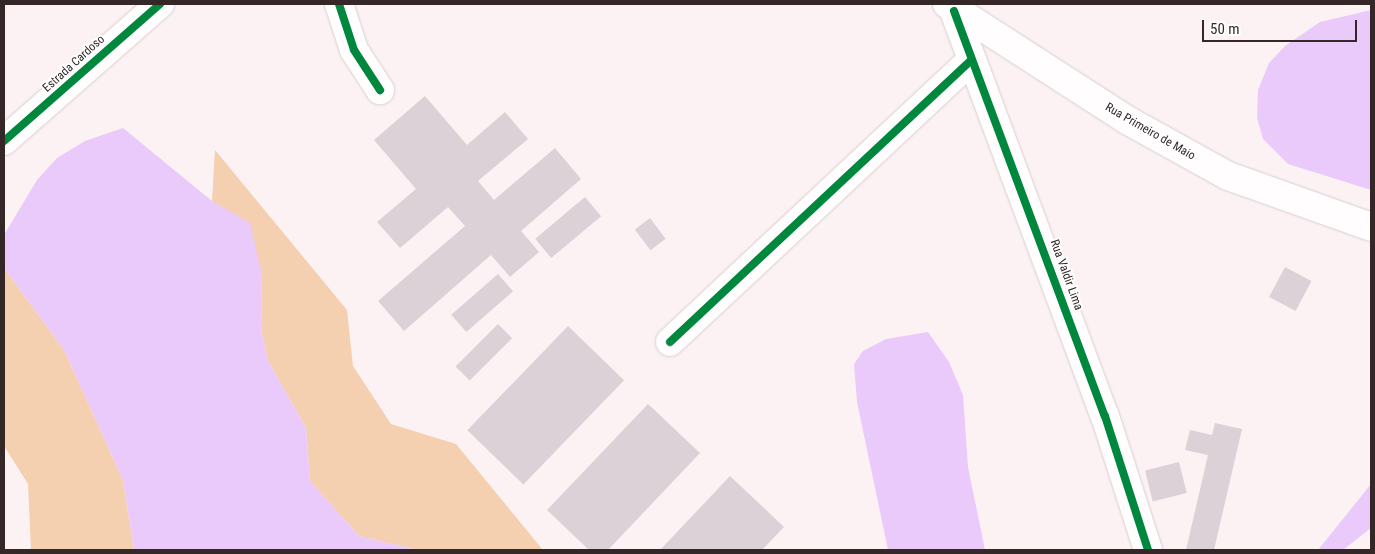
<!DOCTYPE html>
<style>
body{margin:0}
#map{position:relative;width:1375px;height:554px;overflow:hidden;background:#fcf2f4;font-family:"Roboto Condensed",sans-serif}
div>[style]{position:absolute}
.green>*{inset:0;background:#f4d0b0}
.water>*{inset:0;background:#eac9fb}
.building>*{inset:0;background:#dcd1d6;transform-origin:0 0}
.roads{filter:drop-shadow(0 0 1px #daced0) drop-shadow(0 0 1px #daced0)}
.minor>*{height:28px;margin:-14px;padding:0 14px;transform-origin:14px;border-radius:14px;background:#fffdfd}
.major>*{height:28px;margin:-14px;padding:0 14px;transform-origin:14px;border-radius:14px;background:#fffdfd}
.cycleway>*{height:8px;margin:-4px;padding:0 4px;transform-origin:4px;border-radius:4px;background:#00873e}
span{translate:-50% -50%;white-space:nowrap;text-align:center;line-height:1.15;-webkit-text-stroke:4px #fff;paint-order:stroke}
.street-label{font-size:12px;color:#352628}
.frame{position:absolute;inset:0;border:5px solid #352628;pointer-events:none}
.scale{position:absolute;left:1202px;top:20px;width:155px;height:22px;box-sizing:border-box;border:2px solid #352628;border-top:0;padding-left:6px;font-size:15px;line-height:18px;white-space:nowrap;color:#352628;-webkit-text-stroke:4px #fff;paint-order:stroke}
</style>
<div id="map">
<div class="green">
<div style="clip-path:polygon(215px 150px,347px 310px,353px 366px,391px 424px,456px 444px,543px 550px,418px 550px,359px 536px,310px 481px,306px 428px,268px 361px,261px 329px,262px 275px,212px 201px)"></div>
<div style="clip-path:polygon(4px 268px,64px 350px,123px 480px,134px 550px,31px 550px,28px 484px,4px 446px)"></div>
</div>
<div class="water">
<div style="clip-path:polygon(1371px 10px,1371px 190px,1288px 164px,1263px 139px,1257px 118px,1258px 90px,1269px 63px,1285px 46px,1320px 22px)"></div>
<div style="clip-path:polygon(123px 128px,212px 201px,250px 223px,262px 275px,261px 329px,268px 361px,306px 428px,310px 481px,359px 536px,418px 550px,134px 550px,123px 480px,64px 350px,4px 268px,4px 235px,37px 180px,57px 158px,85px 141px)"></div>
<div style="clip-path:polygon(928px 332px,949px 362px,963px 395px,968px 467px,985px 550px,888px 550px,857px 402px,854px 364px,863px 351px,886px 339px)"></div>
<div style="clip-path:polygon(1371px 484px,1371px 528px,1343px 550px,1318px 550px)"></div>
</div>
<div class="building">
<div style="clip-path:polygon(425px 96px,467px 145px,505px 112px,528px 139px,478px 181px,494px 200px,555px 148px,581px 179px,521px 231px,539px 252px,510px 277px,491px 255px,404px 331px,378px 301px,465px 226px,448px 207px,400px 248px,377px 222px,416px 189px,374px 140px)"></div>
<div style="left:585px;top:197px;width:25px;height:65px;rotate:50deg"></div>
<div style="left:650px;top:218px;width:26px;height:19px;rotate:53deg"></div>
<div style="left:1285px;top:267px;width:30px;height:34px;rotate:28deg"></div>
<div style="left:498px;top:274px;width:23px;height:62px;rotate:49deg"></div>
<div style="left:498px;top:324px;width:20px;height:60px;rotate:45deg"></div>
<div style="left:568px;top:326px;width:78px;height:145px;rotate:44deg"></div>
<div style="clip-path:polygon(648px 404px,700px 453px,608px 550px,589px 550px,547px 510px)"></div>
<div style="clip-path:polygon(1215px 423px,1242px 429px,1214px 550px,1186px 550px,1208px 455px,1185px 450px,1190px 430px,1212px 435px)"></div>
<div style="left:1179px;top:462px;width:32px;height:35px;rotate:76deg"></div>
<div style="clip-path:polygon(730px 476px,784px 527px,762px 550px,660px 550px)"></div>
</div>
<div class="roads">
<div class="minor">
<div style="left:339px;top:4px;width:48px;rotate:71.9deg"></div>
<div style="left:354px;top:50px;width:48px;rotate:57deg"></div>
<div style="left:954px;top:11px;width:432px;rotate:69.6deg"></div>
<div style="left:1105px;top:416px;width:141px;rotate:72.2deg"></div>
<div style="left:4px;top:141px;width:208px;rotate:-41.3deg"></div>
<div style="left:670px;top:342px;width:412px;rotate:-43.1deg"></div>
</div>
<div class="major">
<div style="left:947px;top:4px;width:214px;rotate:32.8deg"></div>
<div style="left:1127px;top:120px;width:115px;rotate:29deg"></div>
<div style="left:1228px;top:176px;width:152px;rotate:19.6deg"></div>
</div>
</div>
<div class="cycleway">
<div style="left:339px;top:4px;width:48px;rotate:71.9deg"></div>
<div style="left:354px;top:50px;width:48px;rotate:57deg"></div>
<div style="left:954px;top:11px;width:432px;rotate:69.6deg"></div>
<div style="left:1105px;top:416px;width:141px;rotate:72.2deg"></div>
<div style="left:4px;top:141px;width:208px;rotate:-41.3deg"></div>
<div style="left:670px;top:342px;width:412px;rotate:-43.1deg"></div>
</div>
<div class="street-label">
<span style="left:74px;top:64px;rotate:-42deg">Estrada Cardoso</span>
<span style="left:1150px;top:132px;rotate:30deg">Rua Primeiro de Maio</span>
<span style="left:1066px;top:275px;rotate:70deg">Rua Valdir Lima</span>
</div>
<div class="frame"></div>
<div class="scale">50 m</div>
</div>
